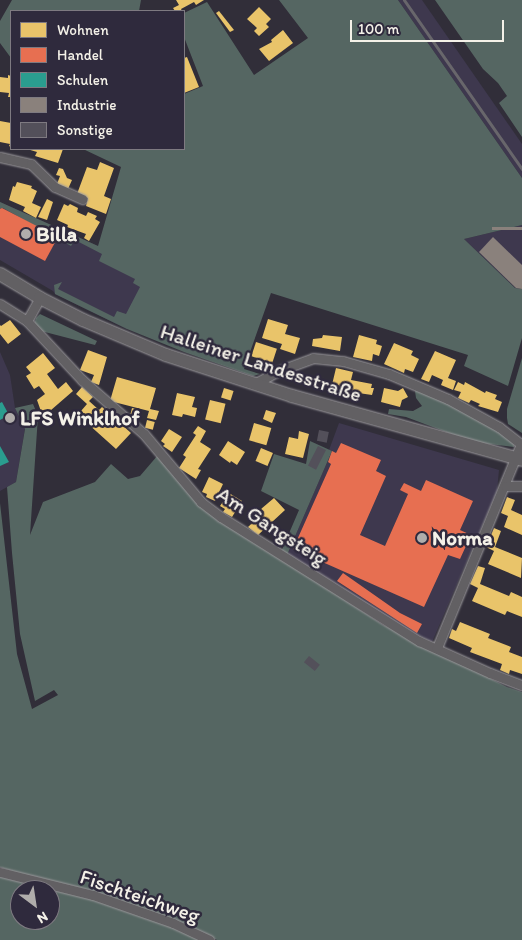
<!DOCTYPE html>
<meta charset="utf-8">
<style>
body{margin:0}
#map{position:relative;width:522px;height:940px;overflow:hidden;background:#312e39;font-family:Itim,sans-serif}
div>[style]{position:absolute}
.built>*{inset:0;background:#3e384e}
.green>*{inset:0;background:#556662}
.homes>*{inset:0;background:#e9c46a;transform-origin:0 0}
.shops>*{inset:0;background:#e76f51}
.schools>*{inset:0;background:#2a9d8f}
.industry>*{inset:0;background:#8a817c;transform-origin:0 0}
.building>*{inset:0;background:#53505a;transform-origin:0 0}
.roads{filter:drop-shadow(0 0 1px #9a989b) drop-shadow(0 0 1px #9a989b)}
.minor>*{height:9px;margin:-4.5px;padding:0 4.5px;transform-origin:4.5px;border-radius:4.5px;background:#626063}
.secondary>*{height:12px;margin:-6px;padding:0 6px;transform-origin:6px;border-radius:6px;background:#626063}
.rail>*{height:3px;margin:-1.5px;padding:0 1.5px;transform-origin:1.5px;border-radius:1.5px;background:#68666b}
.dots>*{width:14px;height:14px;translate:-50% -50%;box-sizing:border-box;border:2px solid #2f2a3d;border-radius:50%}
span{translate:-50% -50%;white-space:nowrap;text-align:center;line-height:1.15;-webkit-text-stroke:5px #2f2a3d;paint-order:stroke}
.poi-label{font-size:21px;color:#f4f1e8;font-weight:700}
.left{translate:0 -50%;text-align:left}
.street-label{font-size:21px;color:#f4f1e8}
.legend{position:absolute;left:10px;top:10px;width:175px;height:140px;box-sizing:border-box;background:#2f2a3d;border:1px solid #7e7a81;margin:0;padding:6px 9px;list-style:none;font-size:15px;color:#f4f1e8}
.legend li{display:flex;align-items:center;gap:10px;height:25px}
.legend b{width:25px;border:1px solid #7e7a81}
.north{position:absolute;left:10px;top:880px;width:50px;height:50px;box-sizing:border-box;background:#2f2a3d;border:1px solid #7e7a81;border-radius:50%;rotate:149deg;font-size:14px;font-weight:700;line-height:20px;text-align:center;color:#f4f1e8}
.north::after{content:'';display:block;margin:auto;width:18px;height:22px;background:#b0adab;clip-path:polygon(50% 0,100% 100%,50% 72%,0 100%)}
.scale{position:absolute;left:350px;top:20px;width:154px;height:22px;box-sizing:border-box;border:2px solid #f4f1e8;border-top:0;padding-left:6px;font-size:15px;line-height:18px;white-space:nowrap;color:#f4f1e8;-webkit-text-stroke:4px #2f2a3d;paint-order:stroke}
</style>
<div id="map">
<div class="built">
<div style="clip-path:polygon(398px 0,422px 0,522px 144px,522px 178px)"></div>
<div style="clip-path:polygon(0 202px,98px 246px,146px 284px,127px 329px,55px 294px,53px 291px,0 260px)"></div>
<div style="clip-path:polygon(522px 225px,522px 289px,515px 288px,464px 239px)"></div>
<div style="clip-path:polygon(0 352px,10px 375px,15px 408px,25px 428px,16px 482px,0 491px)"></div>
<div style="clip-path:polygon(339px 423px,499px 470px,497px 491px,432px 642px,387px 619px,342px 587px,287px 555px,332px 451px,329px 450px)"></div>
</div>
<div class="green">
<div style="clip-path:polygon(12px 0,141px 0,139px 11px,11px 11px,11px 58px,0 43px,0 21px)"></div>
<div style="clip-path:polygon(279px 0,398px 0,522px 178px,522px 225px,464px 239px,515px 288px,522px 289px,522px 338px,508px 386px,464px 366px,468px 355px,271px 293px,244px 369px,260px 374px,253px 376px,184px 352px,127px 329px,55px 294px,54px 285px,62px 282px,58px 289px,114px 317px,117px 311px,126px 314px,140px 287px,133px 283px,135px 279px,99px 261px,102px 254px,75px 240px,71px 246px,3px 208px,0 209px,0 202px,98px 246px,121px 167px,83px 149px,184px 149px,184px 94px,203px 86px,184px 37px,184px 13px,207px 2px,254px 75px,308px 38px)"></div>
<div style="clip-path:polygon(435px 0,522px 0,522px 137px,499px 103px,507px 96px,498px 83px,483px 69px)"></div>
<div style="clip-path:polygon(40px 314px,97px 341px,95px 345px,41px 331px,34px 325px,36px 318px)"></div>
<div style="clip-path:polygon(522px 358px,522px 433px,508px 424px,507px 418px,507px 409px)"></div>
<div style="clip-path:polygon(418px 390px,450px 404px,494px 429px,514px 442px,514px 447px,473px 442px,406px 417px,388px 414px,389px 409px,413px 411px,422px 406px,416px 398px,415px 391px)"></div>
<div style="clip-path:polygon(33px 404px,38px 416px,30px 535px,43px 502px,95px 482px,111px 464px,128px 479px,140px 476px,158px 455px,199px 504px,383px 625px,507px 687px,522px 692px,522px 940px,217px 940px,204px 933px,0 867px,0 503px,17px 654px,32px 709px,58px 695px,54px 690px,35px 701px,20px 634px,12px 553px,7px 487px,16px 482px,25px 429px,15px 408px)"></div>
<div style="clip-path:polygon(310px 441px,332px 451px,287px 555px,281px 552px,299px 510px,261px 491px,274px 454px,306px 464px)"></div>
<div style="clip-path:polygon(evenodd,0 875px,88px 897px,155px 918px,205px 940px,0 940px,0 875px,20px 890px,50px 890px,50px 920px,20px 920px,20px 890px)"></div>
</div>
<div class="homes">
<div style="clip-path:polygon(176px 0,204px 0,196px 5px,194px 2px,181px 9px,182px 11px,175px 11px,173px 8px,179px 5px)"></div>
<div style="clip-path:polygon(259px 7px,271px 19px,266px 24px,269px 27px,259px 36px,254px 31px,257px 28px,247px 19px)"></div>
<div style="clip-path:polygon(219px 11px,234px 30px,230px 32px,216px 13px)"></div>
<div style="clip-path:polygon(283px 30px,293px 43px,269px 61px,259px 49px,272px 42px,271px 40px)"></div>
<div style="clip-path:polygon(187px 57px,199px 87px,184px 93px,184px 58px)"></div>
<div style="clip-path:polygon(8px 75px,11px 76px,11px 97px,8px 97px,9px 93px,0 92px,0 77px,8px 78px)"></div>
<div style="clip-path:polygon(0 121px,11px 123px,11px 147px,9px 146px,10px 144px,0 142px)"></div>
<div style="clip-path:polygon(27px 149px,63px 149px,58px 163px,35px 156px,37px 152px)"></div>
<div style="clip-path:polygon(100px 162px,114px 168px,104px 196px,111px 199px,106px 214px,86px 206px,88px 198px,77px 194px,87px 167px,97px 170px)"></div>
<div style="clip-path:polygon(59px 168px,63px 169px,67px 178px,72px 180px,68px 189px,57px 184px,60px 176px,56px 175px)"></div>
<div style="clip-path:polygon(17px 182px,32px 186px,31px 188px,37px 191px,32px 203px,41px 207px,36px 218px,23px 211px,25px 207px,9px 200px,13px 186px,15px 187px)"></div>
<div style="clip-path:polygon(47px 199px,53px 202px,47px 220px,38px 217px)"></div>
<div style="clip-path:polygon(64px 204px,68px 206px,70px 204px,78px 208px,77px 212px,86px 216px,88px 212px,97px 216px,95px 219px,100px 222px,89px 241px,84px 238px,86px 234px,67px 227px,68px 225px,57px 220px)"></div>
<div style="clip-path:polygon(268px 319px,288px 325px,285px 334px,300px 338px,295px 354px,280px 349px,282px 344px,262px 338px)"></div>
<div style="clip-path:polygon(10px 320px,21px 334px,8px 344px,0 334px,0 325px,1px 326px)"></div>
<div style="clip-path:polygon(323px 335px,342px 337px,340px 351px,312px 346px,313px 339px,322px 338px)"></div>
<div style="clip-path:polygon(359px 335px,377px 340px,376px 344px,382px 346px,379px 356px,373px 354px,372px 361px,353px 357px)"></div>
<div style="left:256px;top:342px;width:22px;height:15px;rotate:18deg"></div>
<div style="clip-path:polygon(394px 343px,413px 351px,411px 355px,419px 359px,413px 372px,405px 369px,404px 373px,384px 364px)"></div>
<div style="clip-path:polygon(88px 350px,107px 357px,99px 385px,91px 382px,94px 375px,80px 370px)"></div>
<div style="clip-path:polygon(435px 351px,456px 360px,448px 378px,456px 381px,453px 390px,441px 385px,443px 380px,432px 375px,429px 382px,421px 379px)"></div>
<div style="clip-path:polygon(43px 353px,55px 368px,47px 374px,58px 389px,66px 382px,73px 391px,43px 417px,37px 400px,45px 394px,39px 386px,34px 389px,26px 376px,31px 373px,26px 367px)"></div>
<div style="clip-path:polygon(336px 368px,353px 372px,351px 380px,372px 384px,371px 388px,374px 388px,372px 395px,331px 389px)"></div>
<div style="clip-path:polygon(117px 377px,156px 388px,150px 409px,159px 411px,156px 420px,147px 418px,149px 411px,110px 401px)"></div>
<div style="clip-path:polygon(458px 382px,464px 385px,465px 382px,485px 393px,486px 391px,497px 395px,495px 399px,502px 402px,498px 412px,478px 406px,480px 404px,471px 400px,469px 403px,458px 398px,461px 392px,454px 390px)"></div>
<div style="clip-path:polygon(82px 387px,93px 397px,89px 401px,99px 410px,102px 407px,131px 433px,116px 449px,87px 423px,91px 419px,81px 411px,87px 404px,76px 394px)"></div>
<div style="left:224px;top:388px;width:10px;height:10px;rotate:17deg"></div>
<div style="clip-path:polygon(384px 388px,398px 391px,403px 388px,408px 397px,402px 400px,400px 407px,381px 402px)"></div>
<div style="clip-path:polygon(177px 393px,195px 397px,192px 407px,197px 408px,195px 417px,183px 414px,182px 417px,172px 415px)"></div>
<div style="left:210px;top:400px;width:16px;height:20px;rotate:14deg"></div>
<div style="left:132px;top:408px;width:8px;height:9px;rotate:14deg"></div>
<div style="clip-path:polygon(266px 410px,276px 413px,272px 423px,263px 419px)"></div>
<div style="left:147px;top:420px;width:8px;height:8px;rotate:14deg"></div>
<div style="left:254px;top:423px;width:18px;height:18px;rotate:16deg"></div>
<div style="clip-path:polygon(198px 426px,206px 431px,200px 442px,211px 449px,198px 469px,201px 470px,196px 479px,179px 468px,186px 457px,183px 455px,196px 435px,193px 433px)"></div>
<div style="clip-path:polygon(169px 429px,182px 437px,172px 452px,163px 446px,165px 444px,161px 441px)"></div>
<div style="clip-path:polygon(299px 431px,309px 434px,303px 458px,285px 454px,289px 437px,298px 439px)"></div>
<div style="clip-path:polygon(228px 441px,245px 452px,237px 465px,231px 461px,230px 463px,219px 455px)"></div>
<div style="left:261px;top:448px;width:13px;height:14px;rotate:23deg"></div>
<div style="clip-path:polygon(209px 477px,223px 484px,215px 501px,206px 497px,207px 494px,202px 492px)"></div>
<div style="clip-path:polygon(229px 493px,242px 501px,232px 517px,223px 512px,225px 509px,220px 506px)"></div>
<div style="clip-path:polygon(507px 497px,515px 500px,511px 510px,522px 515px,522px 535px,504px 527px,508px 516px,501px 513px)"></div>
<div style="clip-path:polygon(274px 498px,285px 510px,258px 535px,248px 527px,264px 512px,261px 509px)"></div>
<div style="clip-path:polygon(494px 528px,501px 531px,495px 547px,522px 558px,521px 578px,488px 564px,494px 551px,486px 547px)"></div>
<div style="clip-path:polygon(478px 566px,485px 568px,480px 584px,509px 596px,511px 592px,522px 597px,522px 617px,507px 611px,505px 615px,472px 601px,478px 588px,470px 584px)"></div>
<div style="clip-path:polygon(460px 622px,490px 634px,488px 638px,511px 647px,509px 652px,522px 657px,522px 674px,510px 670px,509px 674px,500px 670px,502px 664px,470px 652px,472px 648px,449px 638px,452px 629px,456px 631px)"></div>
</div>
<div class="shops">
<div style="clip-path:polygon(2px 208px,58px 237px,45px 261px,0 237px,0 209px)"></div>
<div style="clip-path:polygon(341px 443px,381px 460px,376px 471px,386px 476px,360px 535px,385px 546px,408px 494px,400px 490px,404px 483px,421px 491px,426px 480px,473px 501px,460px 530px,471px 535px,460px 559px,448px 555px,424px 607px,293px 549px,331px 464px,328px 462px,332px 451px,336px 453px)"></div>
<div style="clip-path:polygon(343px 573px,400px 613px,422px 624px,417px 633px,337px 581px)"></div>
</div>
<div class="schools">
<div style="clip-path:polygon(2px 402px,9px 415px,0 420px,0 403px)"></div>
<div style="clip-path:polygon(0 446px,9px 462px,0 466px)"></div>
</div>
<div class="industry">
<div style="left:522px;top:227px;width:3px;height:30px;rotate:90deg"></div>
<div style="clip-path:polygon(493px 237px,522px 265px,522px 289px,516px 288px,479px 252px)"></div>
</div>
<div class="building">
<div style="left:319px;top:430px;width:10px;height:11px;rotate:11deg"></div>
<div style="left:318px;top:446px;width:9px;height:22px;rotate:27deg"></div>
<div style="left:309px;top:656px;width:14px;height:8px;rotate:39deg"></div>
</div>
<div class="roads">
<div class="minor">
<div style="left:0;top:157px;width:32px;rotate:13deg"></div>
<div style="left:31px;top:164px;width:33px;rotate:44deg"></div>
<div style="left:55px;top:187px;width:30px;rotate:24deg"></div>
<div style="left:0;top:304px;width:32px;rotate:32deg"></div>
<div style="left:27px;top:321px;width:26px;rotate:-61deg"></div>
<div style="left:27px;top:321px;width:81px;rotate:47deg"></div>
<div style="left:82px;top:380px;width:82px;rotate:41.1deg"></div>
<div style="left:144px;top:434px;width:89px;rotate:50deg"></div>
<div style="left:201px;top:502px;width:25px;rotate:37deg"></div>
<div style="left:221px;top:517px;width:234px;rotate:32.1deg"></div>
<div style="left:419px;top:641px;width:78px;rotate:24.3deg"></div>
<div style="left:490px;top:673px;width:34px;rotate:21deg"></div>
<div style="left:254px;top:384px;width:27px;rotate:-28deg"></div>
<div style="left:278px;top:371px;width:37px;rotate:-20deg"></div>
<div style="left:313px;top:358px;width:30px;rotate:6deg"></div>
<div style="left:343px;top:361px;width:48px;rotate:15.8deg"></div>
<div style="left:389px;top:374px;width:64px;rotate:23deg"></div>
<div style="left:448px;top:399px;width:58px;rotate:28.8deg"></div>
<div style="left:499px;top:427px;width:28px;rotate:38deg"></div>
<div style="left:521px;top:444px;width:221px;rotate:112.4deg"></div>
<div style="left:506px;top:486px;width:16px"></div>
<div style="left:0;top:872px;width:96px;rotate:13.9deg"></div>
<div style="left:93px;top:895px;width:85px;rotate:19.3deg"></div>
<div style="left:173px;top:923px;width:40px;rotate:25deg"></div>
</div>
<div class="secondary">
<div style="left:0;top:274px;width:47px;rotate:31deg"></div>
<div style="left:40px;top:298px;width:48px;rotate:27.1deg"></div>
<div style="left:83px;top:320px;width:90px;rotate:22.9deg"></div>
<div style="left:166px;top:355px;width:133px;rotate:18deg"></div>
<div style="left:292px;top:396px;width:239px;rotate:15.5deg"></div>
</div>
</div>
<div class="rail">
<div style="left:404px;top:0;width:206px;rotate:55.1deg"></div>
</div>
<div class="dots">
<div style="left:26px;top:234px;background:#b0adab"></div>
<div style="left:10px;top:418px;background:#b0adab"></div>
<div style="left:422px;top:538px;background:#b0adab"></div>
</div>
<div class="poi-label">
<span class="left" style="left:36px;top:234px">Billa</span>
<span class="left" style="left:20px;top:418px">LFS Winklhof</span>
<span class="left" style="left:432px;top:538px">Norma</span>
</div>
<div class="street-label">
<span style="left:261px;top:363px;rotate:18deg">Halleiner Landesstraße</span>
<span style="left:272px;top:526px;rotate:33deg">Am Gangsteig</span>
<span style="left:140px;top:896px;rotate:19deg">Fischteichweg</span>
</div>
<ul class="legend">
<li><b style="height:14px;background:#e9c46a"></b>Wohnen</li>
<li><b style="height:14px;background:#e76f51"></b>Handel</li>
<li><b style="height:14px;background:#2a9d8f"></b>Schulen</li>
<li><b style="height:14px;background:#8a817c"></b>Industrie</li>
<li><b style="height:14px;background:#53505a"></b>Sonstige</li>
</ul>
<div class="north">N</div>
<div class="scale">100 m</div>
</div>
